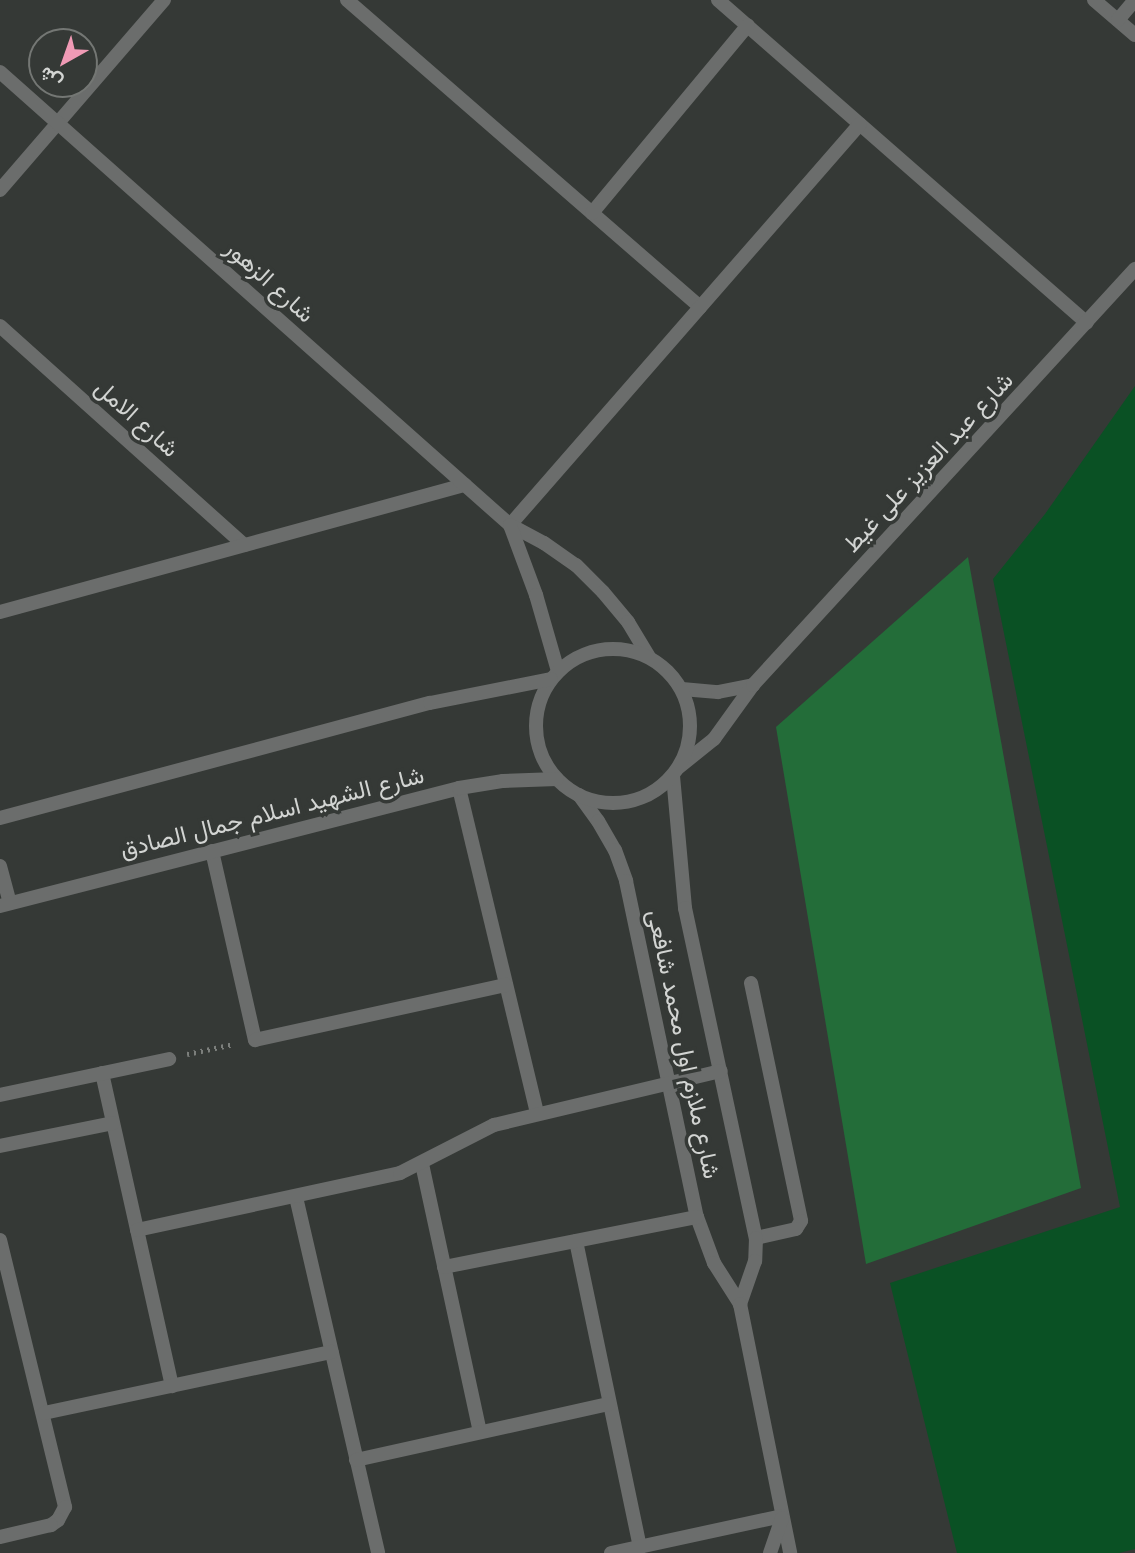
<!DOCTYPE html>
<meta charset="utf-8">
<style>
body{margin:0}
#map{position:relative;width:1135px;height:1553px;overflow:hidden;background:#353936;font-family:Poppins,Vazirmatn,sans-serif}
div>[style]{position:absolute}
.green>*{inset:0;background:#0a5124}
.building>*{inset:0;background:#236d39}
.path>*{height:4.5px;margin-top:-2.25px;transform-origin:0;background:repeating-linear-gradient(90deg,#7c7f7c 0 2px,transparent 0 7px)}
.service>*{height:14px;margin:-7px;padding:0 7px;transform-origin:7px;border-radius:7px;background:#6b6d6c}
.minor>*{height:14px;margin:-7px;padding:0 7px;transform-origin:7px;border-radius:7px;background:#6b6d6c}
.tertiary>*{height:14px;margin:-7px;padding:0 7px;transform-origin:7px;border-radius:7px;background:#6b6d6c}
.tertiary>.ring{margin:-7px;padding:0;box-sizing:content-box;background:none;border:14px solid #6b6d6c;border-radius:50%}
span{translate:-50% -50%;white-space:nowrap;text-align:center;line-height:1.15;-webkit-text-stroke:7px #353936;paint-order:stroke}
.street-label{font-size:24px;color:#d2d4d2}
.north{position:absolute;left:28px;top:28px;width:70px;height:70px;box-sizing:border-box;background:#353936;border:2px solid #747774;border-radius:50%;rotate:220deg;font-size:19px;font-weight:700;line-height:28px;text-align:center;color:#d2d4d2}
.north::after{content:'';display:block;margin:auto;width:24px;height:32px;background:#f09ab5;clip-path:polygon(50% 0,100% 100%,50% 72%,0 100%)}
</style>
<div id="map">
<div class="green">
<div style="clip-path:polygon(1135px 386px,1135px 1549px,1119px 1553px,957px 1553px,890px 1283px,1120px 1207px,993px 579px,1045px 514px)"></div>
</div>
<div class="building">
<div style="clip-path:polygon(968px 557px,1081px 1188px,866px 1264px,776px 727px)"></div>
</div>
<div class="path">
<div style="left:187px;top:1054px;width:48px;rotate:-12deg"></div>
</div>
<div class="service">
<div style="left:751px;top:983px;width:243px;rotate:78.1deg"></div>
<div style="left:801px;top:1221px;width:9px;rotate:122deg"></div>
<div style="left:796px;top:1229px;width:41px;rotate:167.3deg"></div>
</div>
<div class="minor">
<div style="left:347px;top:0;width:468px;rotate:41deg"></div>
<div style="left:718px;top:0;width:490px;rotate:41.2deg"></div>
<div style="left:0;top:190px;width:251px;rotate:-49.2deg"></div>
<div style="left:592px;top:213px;width:244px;rotate:-50.3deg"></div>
<div style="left:0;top:326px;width:328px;rotate:41.9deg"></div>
<div style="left:510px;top:525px;width:532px;rotate:-48.88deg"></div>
<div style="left:0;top:612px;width:482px;rotate:-15.3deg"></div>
<div style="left:682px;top:689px;width:36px;rotate:5deg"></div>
<div style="left:718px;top:692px;width:36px;rotate:-11deg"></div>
<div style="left:679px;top:767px;width:45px;rotate:-38.7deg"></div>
<div style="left:714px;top:739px;width:67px;rotate:-54.2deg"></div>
<div style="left:753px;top:685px;width:565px;rotate:-47.44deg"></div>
<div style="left:673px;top:776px;width:133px;rotate:84.8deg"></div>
<div style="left:685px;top:908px;width:338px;rotate:77.9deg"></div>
<div style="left:756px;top:1238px;width:23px;rotate:92deg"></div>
<div style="left:755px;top:1261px;width:46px;rotate:109.2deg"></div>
<div style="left:459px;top:788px;width:335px;rotate:76.5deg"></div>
<div style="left:579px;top:795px;width:32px;rotate:54deg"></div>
<div style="left:598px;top:821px;width:34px;rotate:60deg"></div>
<div style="left:615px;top:850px;width:33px;rotate:70deg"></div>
<div style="left:626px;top:881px;width:343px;rotate:78.1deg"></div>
<div style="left:697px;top:1217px;width:49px;rotate:69.7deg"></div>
<div style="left:714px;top:1263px;width:49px;rotate:57.6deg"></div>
<div style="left:740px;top:1304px;width:254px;rotate:78.6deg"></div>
<div style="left:212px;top:851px;width:194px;rotate:77.2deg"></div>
<div style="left:255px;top:1040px;width:257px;rotate:-12.4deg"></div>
<div style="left:0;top:866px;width:38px;rotate:75deg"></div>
<div style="left:102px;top:1073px;width:321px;rotate:77.4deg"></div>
<div style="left:0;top:1095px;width:173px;rotate:-12deg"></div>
<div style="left:0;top:1146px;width:115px;rotate:-11.5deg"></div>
<div style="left:422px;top:1164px;width:274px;rotate:77.8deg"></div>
<div style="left:296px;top:1197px;width:365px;rotate:77deg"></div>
<div style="left:137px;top:1230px;width:269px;rotate:-12.2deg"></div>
<div style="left:400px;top:1173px;width:106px;rotate:-27.1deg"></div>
<div style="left:494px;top:1125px;width:233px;rotate:-13.4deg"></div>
<div style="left:0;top:1240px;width:275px;rotate:76.3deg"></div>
<div style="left:65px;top:1507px;width:15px;rotate:118deg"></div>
<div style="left:58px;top:1520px;width:9px;rotate:144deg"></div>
<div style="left:51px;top:1525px;width:52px;rotate:166.8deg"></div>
<div style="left:576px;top:1241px;width:313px;rotate:78.2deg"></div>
<div style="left:444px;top:1267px;width:258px;rotate:-11.2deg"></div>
<div style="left:44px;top:1413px;width:294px;rotate:-12deg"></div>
<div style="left:356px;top:1460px;width:259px;rotate:-12.5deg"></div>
<div style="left:611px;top:1553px;width:175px;rotate:-12.2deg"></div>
<div style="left:770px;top:1553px;width:37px;rotate:-71deg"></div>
</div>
<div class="tertiary">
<div style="left:1094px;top:0;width:54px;rotate:40.5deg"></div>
<div style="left:1118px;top:20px;width:26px;rotate:-50deg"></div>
<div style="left:0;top:72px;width:682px;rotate:41.61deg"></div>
<div style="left:510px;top:525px;width:38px;rotate:28deg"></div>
<div style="left:544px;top:543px;width:39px;rotate:35deg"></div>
<div style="left:576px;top:565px;width:38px;rotate:45deg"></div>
<div style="left:603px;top:592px;width:39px;rotate:50deg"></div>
<div style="left:628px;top:622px;width:41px;rotate:59deg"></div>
<div style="left:510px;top:525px;width:75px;rotate:69.6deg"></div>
<div style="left:536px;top:595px;width:79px;rotate:73.9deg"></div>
<div class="ring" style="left:536px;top:649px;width:140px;height:140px"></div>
<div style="left:0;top:818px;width:445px;rotate:-15deg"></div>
<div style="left:430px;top:703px;width:123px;rotate:-11.2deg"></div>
<div style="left:0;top:906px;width:474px;rotate:-14.4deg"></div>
<div style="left:459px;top:788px;width:45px;rotate:-9deg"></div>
<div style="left:503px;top:781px;width:54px;rotate:-2.1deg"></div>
</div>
<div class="street-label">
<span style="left:270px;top:281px;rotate:42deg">شارع الزهور</span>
<span style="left:137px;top:418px;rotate:42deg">شارع الامل</span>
<span style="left:928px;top:462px;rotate:-47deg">شارع عبد العزيز على غيط</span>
<span style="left:272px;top:812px;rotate:-14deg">شارع الشهيد اسلام جمال الصادق</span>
<span style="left:684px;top:1044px;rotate:78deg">شارع ملازم اول محمد شافعى</span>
</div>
<div class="north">ش</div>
</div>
